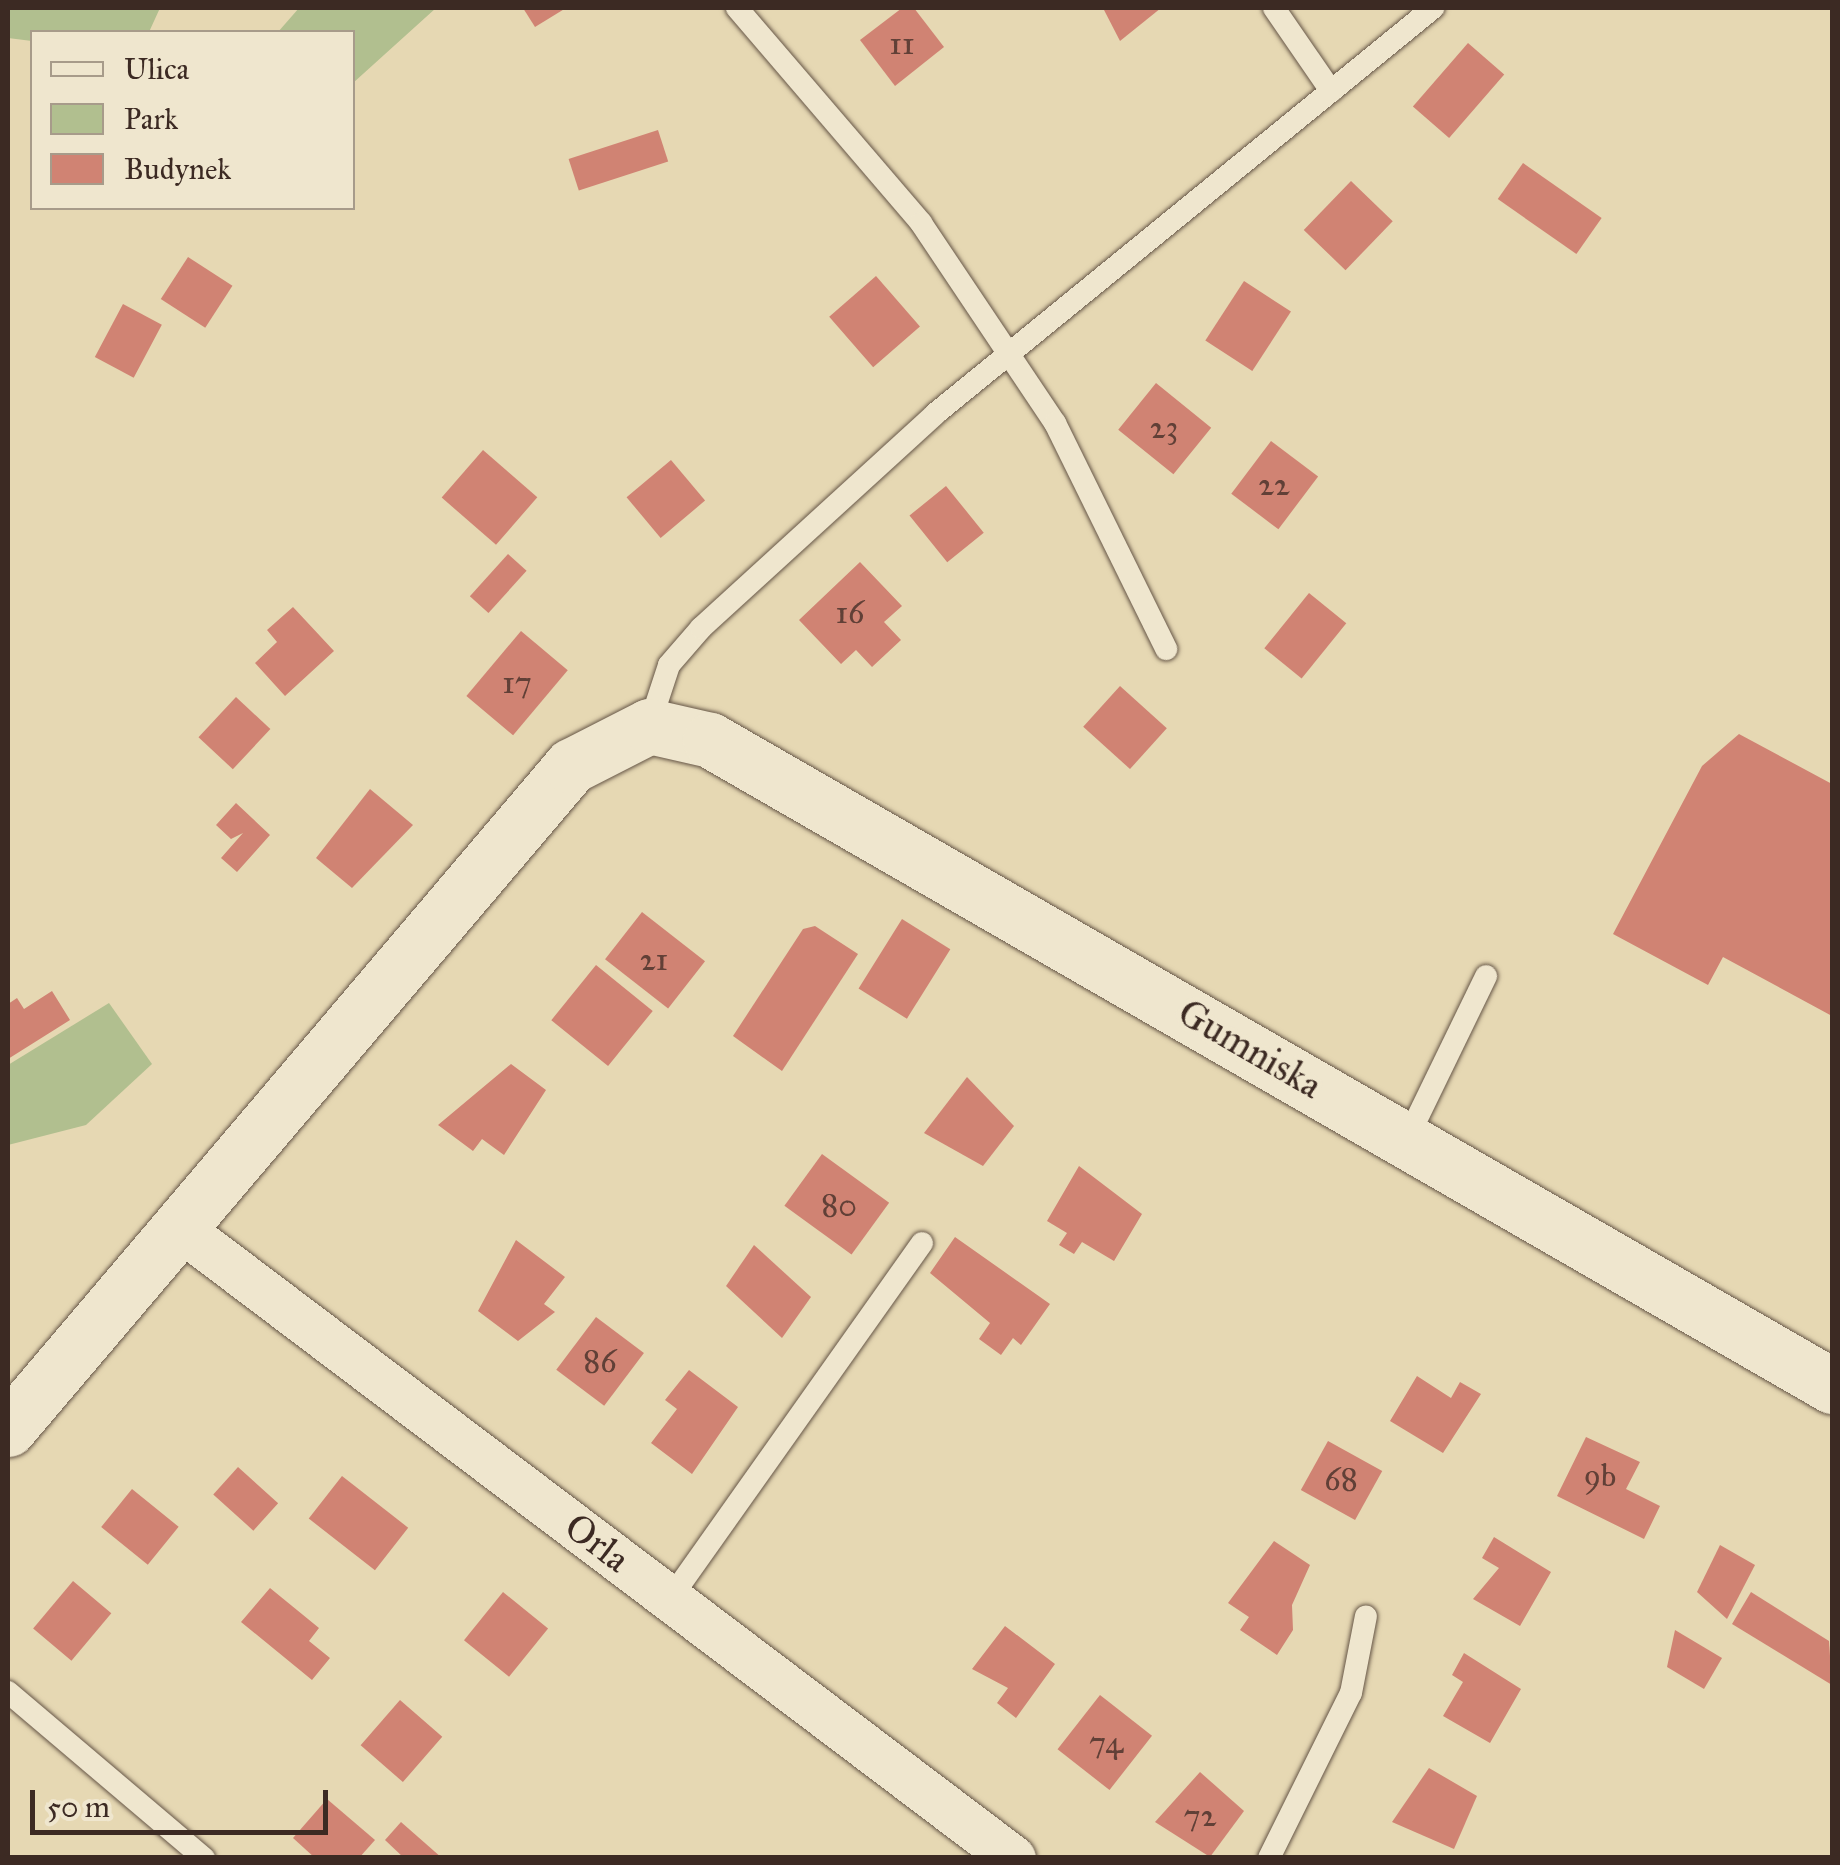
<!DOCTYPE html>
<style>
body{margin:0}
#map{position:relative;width:1840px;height:1865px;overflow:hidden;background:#e6d8b3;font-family:"IM FELL Great Primer",serif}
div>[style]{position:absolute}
.green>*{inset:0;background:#b1bf8f}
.building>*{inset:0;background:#d08373;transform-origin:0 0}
.roads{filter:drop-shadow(0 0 2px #665647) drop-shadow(0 0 2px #665647)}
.service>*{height:22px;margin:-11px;padding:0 11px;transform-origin:11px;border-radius:11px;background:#efe6ce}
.minor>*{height:45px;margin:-22.5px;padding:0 22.5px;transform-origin:22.5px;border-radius:22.5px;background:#efe6ce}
.tertiary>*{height:55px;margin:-27.5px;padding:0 27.5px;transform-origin:27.5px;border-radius:27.5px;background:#efe6ce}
span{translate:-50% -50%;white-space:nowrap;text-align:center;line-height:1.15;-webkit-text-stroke:9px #efe6ce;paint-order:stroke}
.number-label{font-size:32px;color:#614037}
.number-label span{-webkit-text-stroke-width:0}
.street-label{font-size:38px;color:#3c2a23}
.frame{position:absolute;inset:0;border:10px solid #3c2a23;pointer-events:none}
.legend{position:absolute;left:30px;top:30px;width:325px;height:180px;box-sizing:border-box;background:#efe6ce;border:2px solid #a79b8a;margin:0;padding:12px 18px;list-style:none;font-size:30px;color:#3c2a23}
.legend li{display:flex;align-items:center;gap:20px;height:50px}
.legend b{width:50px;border:2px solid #a79b8a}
.scale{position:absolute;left:30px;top:1790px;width:298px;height:45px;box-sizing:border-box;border:5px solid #3c2a23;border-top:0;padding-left:12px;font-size:30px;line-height:35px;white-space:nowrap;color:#3c2a23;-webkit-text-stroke:8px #efe6ce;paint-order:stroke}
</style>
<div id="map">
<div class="green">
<div style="clip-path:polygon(8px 8px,160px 8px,149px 32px,32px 32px,32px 41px,8px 38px)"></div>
<div style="clip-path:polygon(299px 8px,436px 8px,353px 83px,352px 32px,278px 32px)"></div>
<div style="clip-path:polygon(109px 1003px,152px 1064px,86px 1125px,8px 1145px,8px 1065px)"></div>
</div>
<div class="building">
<div style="clip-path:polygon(523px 8px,566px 8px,535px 27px)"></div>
<div style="clip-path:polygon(902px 8px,914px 8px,944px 47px,895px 86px,860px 40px)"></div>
<div style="clip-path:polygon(1103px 8px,1161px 8px,1120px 41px)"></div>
<div style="left:1468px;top:43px;width:48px;height:84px;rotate:41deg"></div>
<div style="left:658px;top:130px;width:33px;height:94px;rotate:72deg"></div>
<div style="left:1523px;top:163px;width:96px;height:44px;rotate:35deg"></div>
<div style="left:1351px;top:181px;width:58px;height:68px;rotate:44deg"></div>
<div style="left:188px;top:257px;width:53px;height:50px;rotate:33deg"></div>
<div style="left:876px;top:276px;width:67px;height:62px;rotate:49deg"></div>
<div style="left:1244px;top:281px;width:56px;height:71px;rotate:33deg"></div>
<div style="left:123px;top:304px;width:44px;height:60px;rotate:28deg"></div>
<div style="left:1156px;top:383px;width:71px;height:60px;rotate:39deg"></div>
<div style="left:1271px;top:441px;width:59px;height:66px;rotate:37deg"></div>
<div style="left:483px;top:450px;width:72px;height:63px;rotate:41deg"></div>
<div style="left:671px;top:460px;width:53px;height:58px;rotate:50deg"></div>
<div style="left:946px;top:486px;width:60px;height:47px;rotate:51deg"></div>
<div style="left:508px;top:554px;width:25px;height:57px;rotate:42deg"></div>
<div style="clip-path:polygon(860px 562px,902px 606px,884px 622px,901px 640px,872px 667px,856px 650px,841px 664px,799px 620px)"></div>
<div style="left:1309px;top:593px;width:48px;height:71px;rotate:39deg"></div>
<div style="clip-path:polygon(293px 607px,334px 651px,285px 696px,255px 663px,277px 642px,267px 630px)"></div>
<div style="left:521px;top:631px;width:61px;height:85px;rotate:40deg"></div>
<div style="left:1120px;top:686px;width:63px;height:55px;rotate:42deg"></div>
<div style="left:236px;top:697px;width:47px;height:55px;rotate:43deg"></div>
<div style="clip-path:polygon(1739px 734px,1832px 784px,1832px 1016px,1723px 957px,1708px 985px,1613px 934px,1702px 766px)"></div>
<div style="clip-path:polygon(370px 789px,413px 825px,352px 888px,316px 858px)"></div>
<div style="clip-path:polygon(236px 803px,270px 835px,237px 872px,221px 858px,243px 833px,231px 839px,216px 825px)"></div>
<div style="left:642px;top:912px;width:80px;height:60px;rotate:38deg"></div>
<div style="left:902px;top:919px;width:57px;height:82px;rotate:32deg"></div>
<div style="clip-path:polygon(815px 926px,858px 954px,782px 1071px,733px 1036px,803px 929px)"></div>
<div style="left:596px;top:965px;width:73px;height:71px;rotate:39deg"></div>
<div style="clip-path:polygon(52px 991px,70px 1020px,8px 1059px,8px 1004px,17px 998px,24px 1009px)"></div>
<div style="clip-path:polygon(511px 1064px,546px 1090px,504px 1155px,482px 1139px,473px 1151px,438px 1125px)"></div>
<div style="clip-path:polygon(967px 1077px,1014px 1126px,983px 1166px,924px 1133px)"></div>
<div style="left:822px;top:1154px;width:83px;height:64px;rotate:36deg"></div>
<div style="clip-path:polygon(1079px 1166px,1142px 1214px,1114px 1261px,1082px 1242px,1074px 1254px,1059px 1245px,1067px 1233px,1047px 1221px)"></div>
<div style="clip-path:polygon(955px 1237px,1050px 1304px,1021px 1345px,1013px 1338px,1001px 1355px,979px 1339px,990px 1323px,930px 1273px)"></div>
<div style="clip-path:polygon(516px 1240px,565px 1277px,544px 1304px,555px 1312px,518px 1341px,478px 1311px)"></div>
<div style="clip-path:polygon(754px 1245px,811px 1297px,782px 1338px,726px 1286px)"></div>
<div style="left:596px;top:1317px;width:60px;height:66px;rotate:37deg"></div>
<div style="clip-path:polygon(689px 1370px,738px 1407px,692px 1474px,651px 1443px,677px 1409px,665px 1400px)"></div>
<div style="clip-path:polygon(1417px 1376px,1451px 1398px,1460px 1382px,1481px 1394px,1443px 1453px,1390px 1421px)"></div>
<div style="clip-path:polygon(1586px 1437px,1640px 1462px,1626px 1489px,1660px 1506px,1644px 1539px,1557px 1496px)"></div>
<div style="left:1328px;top:1441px;width:62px;height:56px;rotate:29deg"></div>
<div style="left:238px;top:1467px;width:54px;height:37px;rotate:42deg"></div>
<div style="left:342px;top:1476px;width:84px;height:54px;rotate:38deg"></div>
<div style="left:132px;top:1489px;width:60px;height:49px;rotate:39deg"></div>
<div style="clip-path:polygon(1494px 1537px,1551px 1572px,1520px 1626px,1473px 1599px,1499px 1568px,1482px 1558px)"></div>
<div style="clip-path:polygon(1274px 1541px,1310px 1565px,1292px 1605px,1293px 1630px,1277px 1655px,1240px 1630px,1249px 1617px,1228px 1603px)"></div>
<div style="clip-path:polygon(1720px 1545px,1755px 1565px,1727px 1619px,1697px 1592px)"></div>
<div style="left:73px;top:1581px;width:50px;height:62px;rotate:40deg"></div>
<div style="clip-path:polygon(270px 1588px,319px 1628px,309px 1641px,330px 1658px,312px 1680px,241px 1622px)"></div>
<div style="left:503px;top:1592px;width:58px;height:62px;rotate:39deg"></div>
<div style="clip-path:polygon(1751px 1592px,1829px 1641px,1832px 1685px,1732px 1624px)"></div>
<div style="clip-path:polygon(1005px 1626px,1055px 1664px,1016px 1718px,997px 1703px,1008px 1688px,972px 1669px)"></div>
<div style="clip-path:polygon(1675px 1630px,1722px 1658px,1704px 1689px,1667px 1667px)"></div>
<div style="clip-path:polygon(1464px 1653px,1521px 1689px,1490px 1743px,1443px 1716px,1463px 1682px,1452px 1675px)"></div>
<div style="left:1100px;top:1695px;width:66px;height:69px;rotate:38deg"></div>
<div style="left:400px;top:1700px;width:56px;height:60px;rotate:41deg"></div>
<div style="clip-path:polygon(1429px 1768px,1477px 1796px,1454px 1849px,1392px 1822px)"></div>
<div style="clip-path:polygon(1200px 1772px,1244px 1811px,1210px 1857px,1155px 1822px)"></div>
<div style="clip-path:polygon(327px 1799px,375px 1840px,359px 1858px,315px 1858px,293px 1838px)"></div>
<div style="clip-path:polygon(401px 1822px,442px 1858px,404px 1858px,385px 1840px)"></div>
</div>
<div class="roads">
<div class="service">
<div style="left:737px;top:8px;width:283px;rotate:49.4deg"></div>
<div style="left:921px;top:223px;width:241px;rotate:56.2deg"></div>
<div style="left:1055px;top:423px;width:252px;rotate:63.8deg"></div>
<div style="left:1274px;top:8px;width:101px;rotate:55.5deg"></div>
<div style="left:649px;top:726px;width:64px;rotate:-71.8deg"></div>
<div style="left:669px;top:665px;width:49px;rotate:-49.1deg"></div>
<div style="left:701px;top:628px;width:317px;rotate:-42.4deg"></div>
<div style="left:935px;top:414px;width:643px;rotate:-39.19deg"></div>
<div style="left:1407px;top:1139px;width:181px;rotate:-64.1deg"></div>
<div style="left:670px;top:1599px;width:436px;rotate:-54.7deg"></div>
<div style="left:8px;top:1692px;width:257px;rotate:40.3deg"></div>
<div style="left:1269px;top:1858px;width:184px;rotate:-63.6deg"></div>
<div style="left:1351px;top:1693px;width:78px;rotate:-79deg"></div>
</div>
<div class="minor">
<div style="left:181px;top:1229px;width:1043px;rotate:37.09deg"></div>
</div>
<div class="tertiary">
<div style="left:8px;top:1429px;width:870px;rotate:-49.66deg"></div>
<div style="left:571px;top:766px;width:88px;rotate:-27.1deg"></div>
<div style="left:649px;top:726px;width:63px;rotate:12.9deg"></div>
<div style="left:710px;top:740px;width:1295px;rotate:29.93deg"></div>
</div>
</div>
<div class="number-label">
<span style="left:902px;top:44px">11</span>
<span style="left:1164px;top:428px">23</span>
<span style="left:1274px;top:485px">22</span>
<span style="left:850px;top:613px">16</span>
<span style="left:517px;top:683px">17</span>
<span style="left:654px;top:960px">21</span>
<span style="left:839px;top:1206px">80</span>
<span style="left:600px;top:1362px">86</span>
<span style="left:1600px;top:1476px">9b</span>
<span style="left:1341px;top:1480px">68</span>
<span style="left:1106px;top:1743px">74</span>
<span style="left:1200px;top:1816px">72</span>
</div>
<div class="street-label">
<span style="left:1250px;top:1049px;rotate:30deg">Gumniska</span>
<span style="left:597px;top:1543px;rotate:37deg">Orla</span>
</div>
<div class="frame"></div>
<ul class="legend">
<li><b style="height:12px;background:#efe6ce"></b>Ulica</li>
<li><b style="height:28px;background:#b1bf8f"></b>Park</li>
<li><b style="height:28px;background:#d08373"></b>Budynek</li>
</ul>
<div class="scale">50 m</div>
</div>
